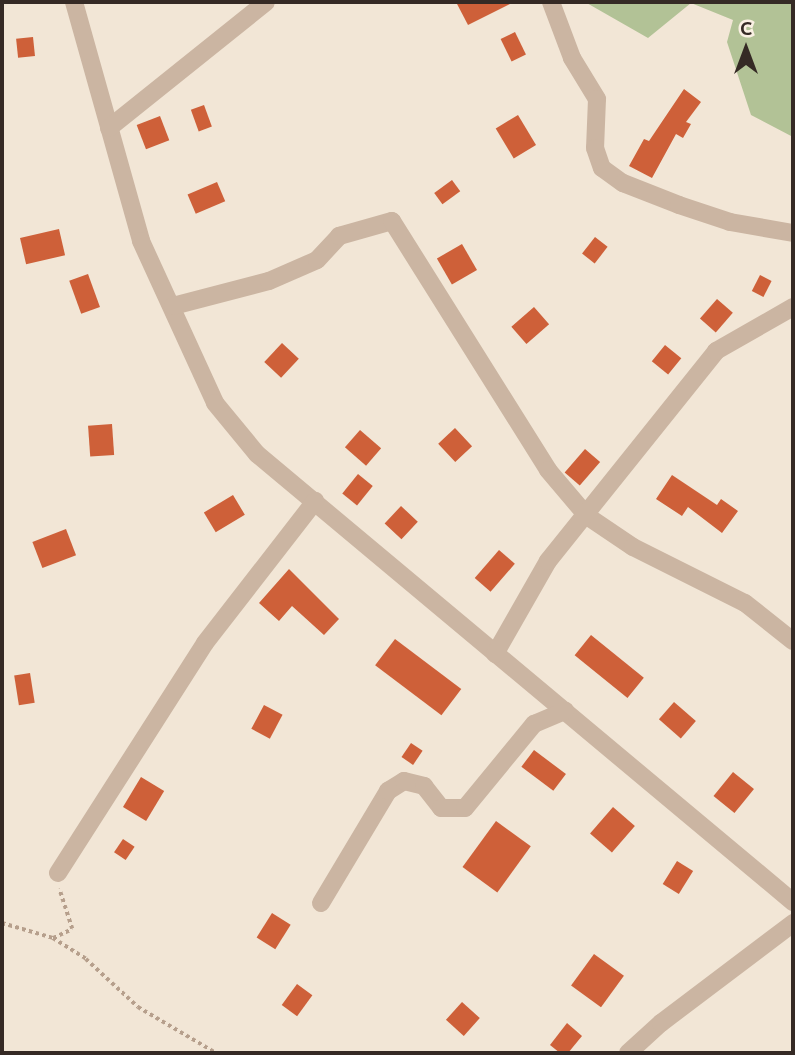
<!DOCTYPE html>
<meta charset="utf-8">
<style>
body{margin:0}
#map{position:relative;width:795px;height:1055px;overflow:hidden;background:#f2e6d6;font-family:Ubuntu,sans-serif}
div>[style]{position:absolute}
.green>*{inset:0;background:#b2c296}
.building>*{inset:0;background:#ce6039;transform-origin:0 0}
.path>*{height:3.5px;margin-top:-1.75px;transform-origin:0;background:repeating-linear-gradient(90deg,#b69f8c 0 3.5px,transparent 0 7px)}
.minor>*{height:18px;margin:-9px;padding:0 9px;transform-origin:9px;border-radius:9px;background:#cbb5a2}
span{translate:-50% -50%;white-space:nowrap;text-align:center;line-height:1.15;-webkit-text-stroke:5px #faf0e3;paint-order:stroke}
.frame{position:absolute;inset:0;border:4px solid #352a25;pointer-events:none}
.north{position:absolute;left:711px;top:14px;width:70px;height:70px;-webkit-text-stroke:5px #faf0e3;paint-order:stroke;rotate:0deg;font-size:19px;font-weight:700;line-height:28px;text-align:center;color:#352a25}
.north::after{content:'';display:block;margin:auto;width:24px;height:32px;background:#352a25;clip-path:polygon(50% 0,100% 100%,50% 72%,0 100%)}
</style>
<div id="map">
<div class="green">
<div style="clip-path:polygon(585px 2px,793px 2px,793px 137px,751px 115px,727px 42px,733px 20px,691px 3px,648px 38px)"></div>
</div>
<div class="building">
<div style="clip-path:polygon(456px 2px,514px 2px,468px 25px)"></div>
<div style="left:515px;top:32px;width:25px;height:16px;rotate:64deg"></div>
<div style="left:33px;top:37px;width:19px;height:17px;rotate:84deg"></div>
<div style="clip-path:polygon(684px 89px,701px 102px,686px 122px,691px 124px,683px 138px,676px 134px,652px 178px,629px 166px,644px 139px,649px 141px)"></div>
<div style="left:204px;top:105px;width:23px;height:14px;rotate:70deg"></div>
<div style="left:518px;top:115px;width:35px;height:26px;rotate:59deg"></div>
<div style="left:160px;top:116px;width:26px;height:25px;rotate:69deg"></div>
<div style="left:452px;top:180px;width:14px;height:22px;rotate:54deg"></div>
<div style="left:217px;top:182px;width:21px;height:32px;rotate:67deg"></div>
<div style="left:59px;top:229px;width:27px;height:40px;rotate:77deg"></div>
<div style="left:595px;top:237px;width:16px;height:21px;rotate:38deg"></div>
<div style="left:462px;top:244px;width:30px;height:29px;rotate:60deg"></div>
<div style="left:88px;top:274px;width:35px;height:20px;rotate:70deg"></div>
<div style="left:760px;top:275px;width:13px;height:18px;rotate:27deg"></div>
<div style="left:717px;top:299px;width:21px;height:26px;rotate:41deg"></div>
<div style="left:534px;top:307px;width:23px;height:30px;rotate:49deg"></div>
<div style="left:282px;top:343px;width:23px;height:26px;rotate:43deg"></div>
<div style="left:665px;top:345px;width:21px;height:21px;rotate:39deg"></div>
<div style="left:112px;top:424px;width:31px;height:24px;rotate:86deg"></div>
<div style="left:455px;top:428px;width:25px;height:23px;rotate:47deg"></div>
<div style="left:360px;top:430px;width:28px;height:23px;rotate:41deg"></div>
<div style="left:585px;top:449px;width:20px;height:31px;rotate:41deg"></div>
<div style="left:358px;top:474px;width:19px;height:25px;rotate:39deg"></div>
<div style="clip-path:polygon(672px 475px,717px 505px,721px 499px,738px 511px,722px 533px,688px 507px,682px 516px,656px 499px)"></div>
<div style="left:233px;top:495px;width:23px;height:34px;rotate:59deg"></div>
<div style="left:401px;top:506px;width:23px;height:24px;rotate:43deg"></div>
<div style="left:66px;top:529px;width:28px;height:36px;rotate:69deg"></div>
<div style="left:499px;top:550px;width:21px;height:37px;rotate:41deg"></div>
<div style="clip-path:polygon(289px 569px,339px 619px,324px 635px,292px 606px,279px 621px,259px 603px)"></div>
<div style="left:591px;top:635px;width:68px;height:26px;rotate:39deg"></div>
<div style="left:395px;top:639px;width:83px;height:33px;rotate:37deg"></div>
<div style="left:30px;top:673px;width:30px;height:16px;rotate:81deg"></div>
<div style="left:674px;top:702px;width:29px;height:23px;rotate:41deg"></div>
<div style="left:264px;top:705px;width:21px;height:27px;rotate:28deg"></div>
<div style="left:411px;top:743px;width:14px;height:17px;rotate:34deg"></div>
<div style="left:534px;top:750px;width:40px;height:21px;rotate:37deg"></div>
<div style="left:733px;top:772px;width:27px;height:31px;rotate:39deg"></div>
<div style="left:141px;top:777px;width:27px;height:35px;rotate:31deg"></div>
<div style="left:613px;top:807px;width:29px;height:35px;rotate:41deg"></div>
<div style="left:496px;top:821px;width:43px;height:57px;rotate:36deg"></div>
<div style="left:123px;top:839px;width:14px;height:16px;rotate:34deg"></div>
<div style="left:677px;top:861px;width:19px;height:27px;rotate:32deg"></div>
<div style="left:272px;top:913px;width:22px;height:29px;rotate:32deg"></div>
<div style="left:594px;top:954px;width:37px;height:39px;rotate:36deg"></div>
<div style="left:297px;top:984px;width:19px;height:26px;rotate:36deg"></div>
<div style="left:462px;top:1002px;width:24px;height:24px;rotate:42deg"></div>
<div style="clip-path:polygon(567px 1023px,582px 1036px,568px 1053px,560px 1053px,550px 1045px)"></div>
</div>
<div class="path">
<div style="left:2px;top:923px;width:53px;rotate:16.4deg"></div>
<div style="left:53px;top:938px;width:39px;rotate:32deg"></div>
<div style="left:86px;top:959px;width:71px;rotate:42.7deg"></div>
<div style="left:138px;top:1007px;width:91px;rotate:30.5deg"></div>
<div style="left:53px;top:938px;width:21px;rotate:-25deg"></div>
<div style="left:72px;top:929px;width:42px;rotate:-108deg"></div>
</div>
<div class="minor">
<div style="left:74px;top:2px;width:248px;rotate:74.3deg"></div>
<div style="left:141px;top:241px;width:178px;rotate:65.4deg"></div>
<div style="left:215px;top:403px;width:66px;rotate:50.5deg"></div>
<div style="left:257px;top:454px;width:699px;rotate:39.89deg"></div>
<div style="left:551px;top:2px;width:60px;rotate:69.4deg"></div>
<div style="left:572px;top:58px;width:48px;rotate:58.6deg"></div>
<div style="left:597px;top:99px;width:49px;rotate:92.3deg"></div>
<div style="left:595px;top:148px;width:21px;rotate:71deg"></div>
<div style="left:602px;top:168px;width:26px;rotate:36deg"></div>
<div style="left:623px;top:183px;width:60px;rotate:21.4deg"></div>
<div style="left:679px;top:205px;width:54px;rotate:18.4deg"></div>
<div style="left:730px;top:222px;width:64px;rotate:9.9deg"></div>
<div style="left:109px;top:128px;width:201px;rotate:-38.7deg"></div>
<div style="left:173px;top:306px;width:99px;rotate:-14.6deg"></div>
<div style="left:269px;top:281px;width:52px;rotate:-23.6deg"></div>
<div style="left:317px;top:260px;width:33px;rotate:-47deg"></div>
<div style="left:339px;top:236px;width:55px;rotate:-15.8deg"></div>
<div style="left:392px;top:221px;width:294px;rotate:57.9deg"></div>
<div style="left:548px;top:470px;width:60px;rotate:49.7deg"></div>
<div style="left:587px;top:516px;width:55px;rotate:34deg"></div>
<div style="left:633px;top:547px;width:125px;rotate:26.6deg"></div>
<div style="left:745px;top:603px;width:61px;rotate:38.4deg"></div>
<div style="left:495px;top:654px;width:107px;rotate:-60.3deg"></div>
<div style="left:548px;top:561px;width:269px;rotate:-51.3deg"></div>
<div style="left:716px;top:351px;width:89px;rotate:-29.7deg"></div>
<div style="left:58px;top:873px;width:273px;rotate:-57.4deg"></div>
<div style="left:205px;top:643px;width:180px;rotate:-52.2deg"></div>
<div style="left:321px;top:903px;width:131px;rotate:-59.1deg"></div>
<div style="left:388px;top:791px;width:19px;rotate:-32deg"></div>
<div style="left:404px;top:781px;width:21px;rotate:14deg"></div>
<div style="left:424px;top:786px;width:28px;rotate:52deg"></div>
<div style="left:441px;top:808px;width:24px"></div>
<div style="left:465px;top:808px;width:109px;rotate:-50.6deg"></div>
<div style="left:534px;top:724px;width:34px;rotate:-23deg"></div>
<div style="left:628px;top:1053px;width:45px;rotate:-42.3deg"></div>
<div style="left:661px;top:1023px;width:166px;rotate:-37.1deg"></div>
</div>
<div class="frame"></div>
<div class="north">С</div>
</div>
